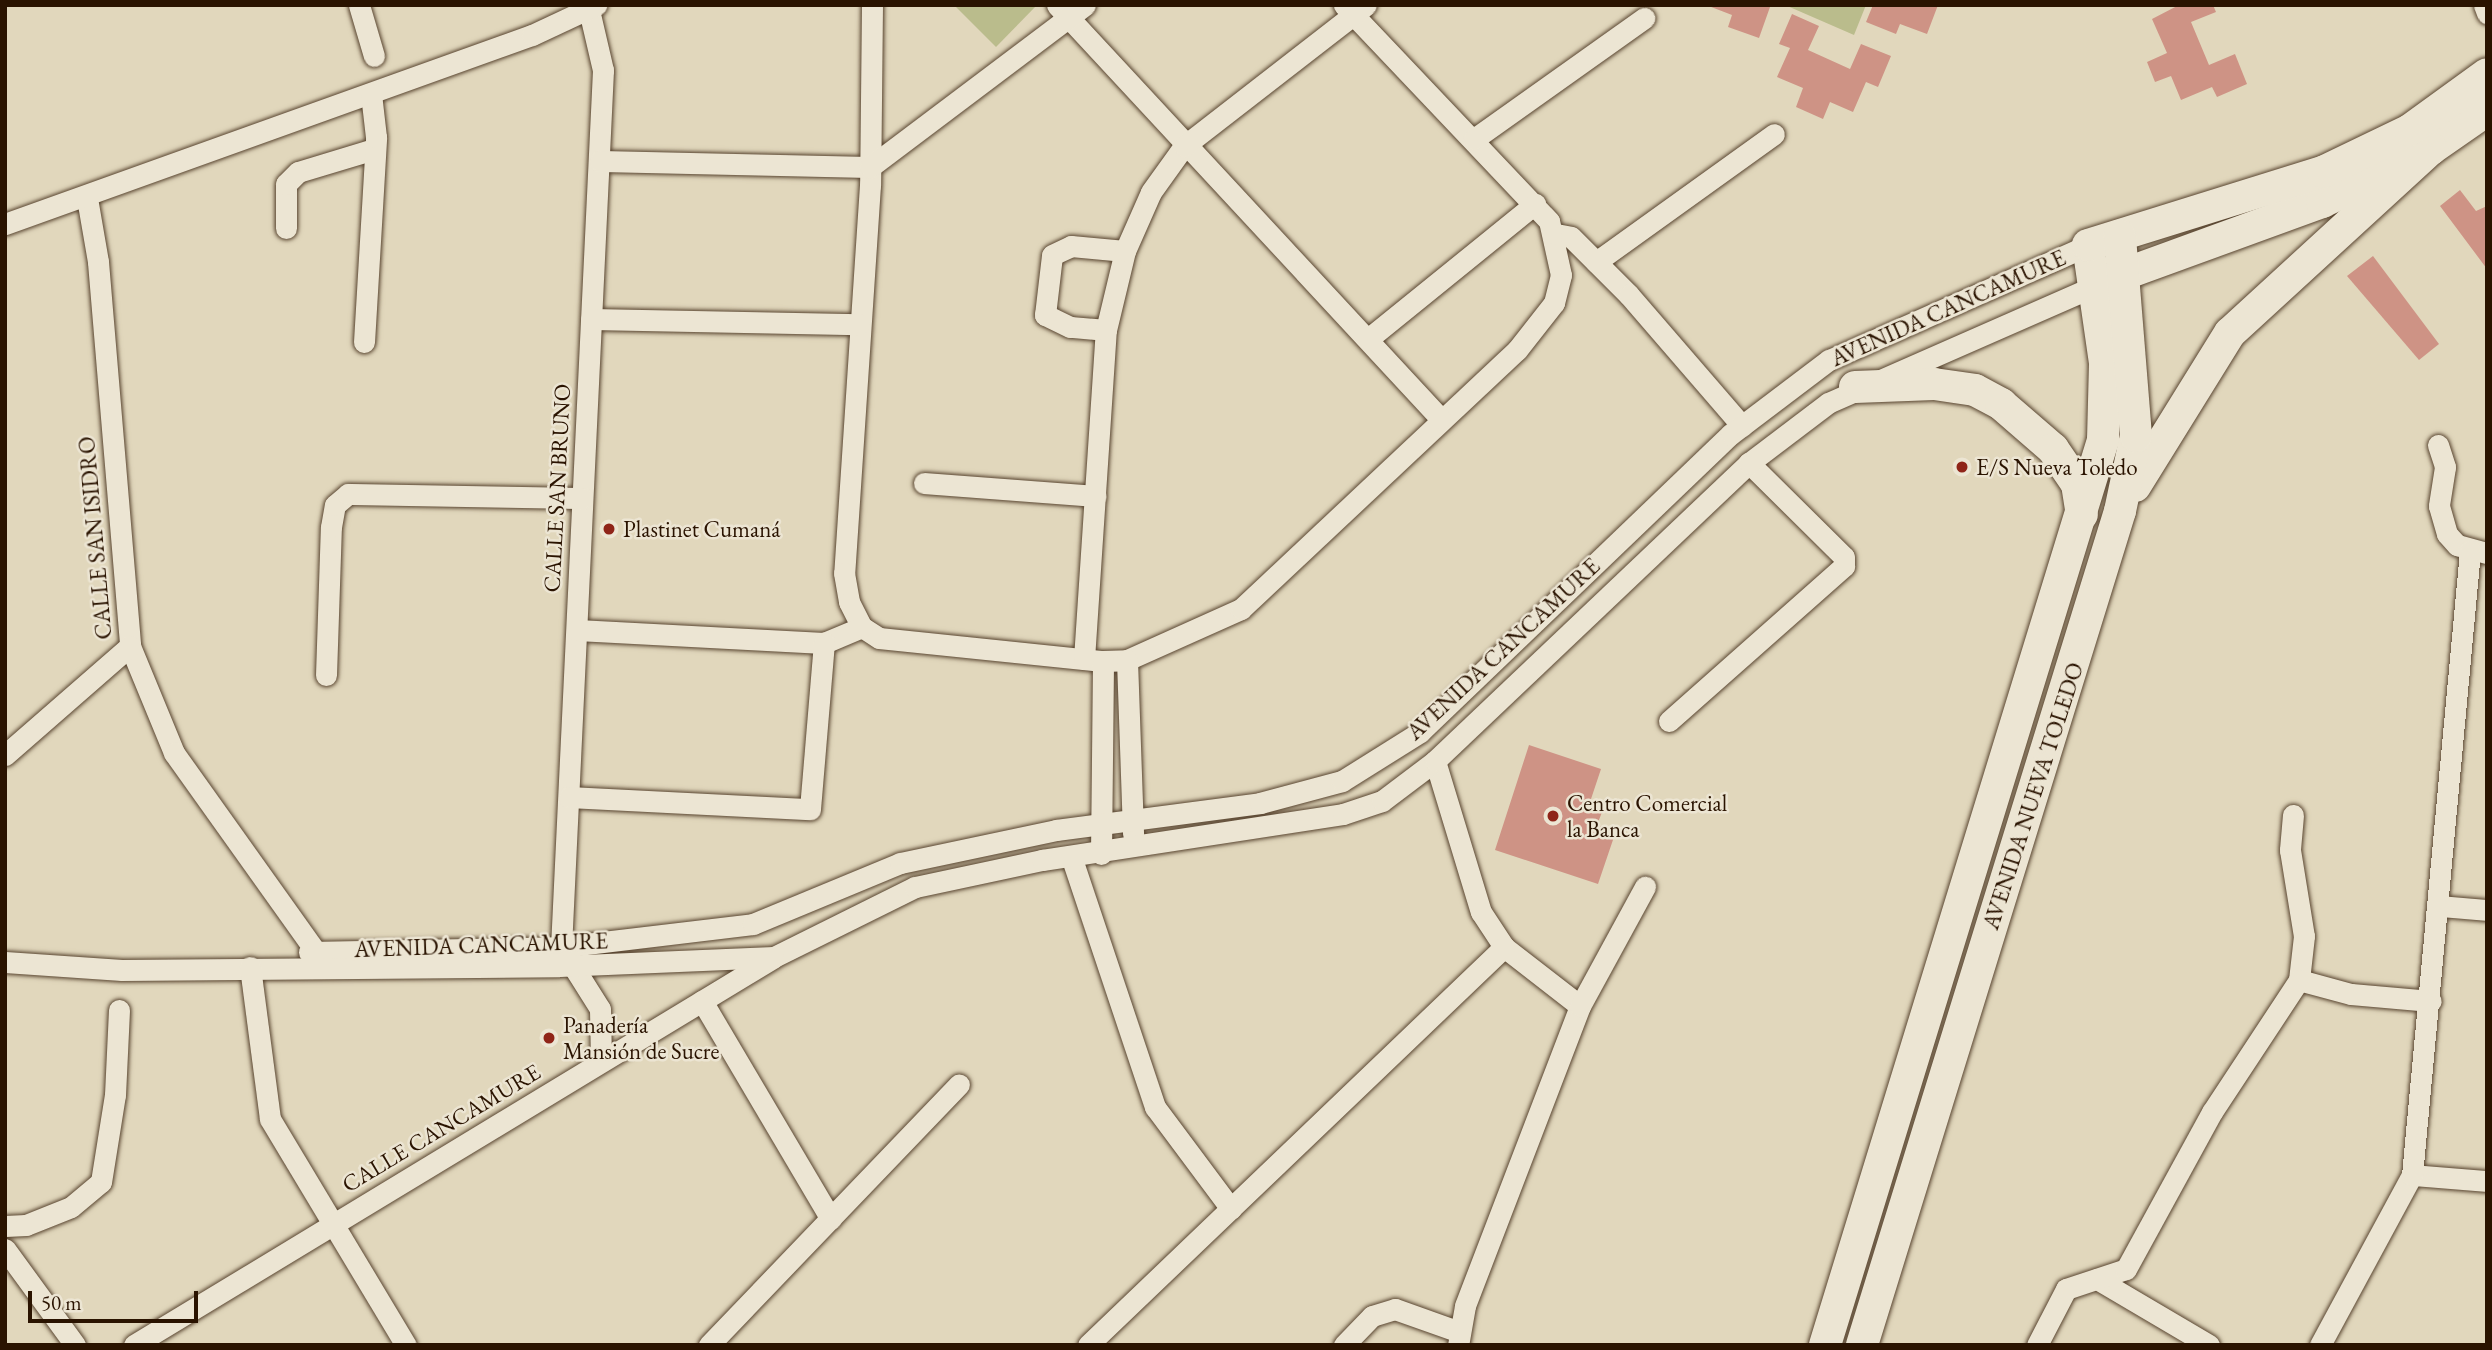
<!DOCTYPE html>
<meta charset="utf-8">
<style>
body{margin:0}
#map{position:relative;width:2492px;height:1350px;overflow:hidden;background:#e1d7bc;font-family:"EB Garamond",serif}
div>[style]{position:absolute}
.green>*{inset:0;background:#babc8c}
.building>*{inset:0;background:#ce9385}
.roads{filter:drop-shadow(0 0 2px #58442f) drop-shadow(0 0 2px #58442f)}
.street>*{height:21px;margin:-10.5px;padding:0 10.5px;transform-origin:10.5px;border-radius:10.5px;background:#ece5d3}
.secondary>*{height:32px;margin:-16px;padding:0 16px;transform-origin:16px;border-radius:16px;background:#ece5d3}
.dots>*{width:19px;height:19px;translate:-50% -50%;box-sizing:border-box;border:4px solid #ece5d3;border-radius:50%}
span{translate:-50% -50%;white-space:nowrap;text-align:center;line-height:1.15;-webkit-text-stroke:5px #ece5d3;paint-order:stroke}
.street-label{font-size:23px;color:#2a1300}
.poi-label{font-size:23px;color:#2a1300}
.left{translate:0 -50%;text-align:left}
.frame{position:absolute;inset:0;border:7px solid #2a1300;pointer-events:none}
.scale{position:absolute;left:28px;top:1291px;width:170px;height:32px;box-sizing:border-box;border:4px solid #2a1300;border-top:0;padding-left:9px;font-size:21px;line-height:24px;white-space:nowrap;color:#2a1300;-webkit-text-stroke:5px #ece5d3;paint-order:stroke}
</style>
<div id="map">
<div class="green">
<div style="clip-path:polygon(954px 5px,1037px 5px,996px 47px)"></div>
<div style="clip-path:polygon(1785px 5px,1866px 5px,1854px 35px)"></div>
</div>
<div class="building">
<div style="clip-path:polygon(1706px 5px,1764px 5px,1770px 7px,1759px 38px,1728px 27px,1732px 15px)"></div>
<div style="clip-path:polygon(1873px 5px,1938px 5px,1927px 34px,1900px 24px,1896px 34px,1866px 22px)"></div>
<div style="clip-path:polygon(2179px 5px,2213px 5px,2216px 12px,2191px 22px,2209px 65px,2235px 54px,2247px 84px,2217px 97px,2212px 87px,2181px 100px,2171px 76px,2155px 82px,2147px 62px,2167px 53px,2152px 19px)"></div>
<div style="clip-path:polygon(1792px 14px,1819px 26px,1808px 50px,1850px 69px,1861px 44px,1891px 56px,1878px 87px,1866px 82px,1853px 112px,1830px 102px,1823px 119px,1796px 107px,1803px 88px,1777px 77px,1790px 48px,1779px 44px)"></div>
<div style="clip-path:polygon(2460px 190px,2476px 211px,2487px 206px,2487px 269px,2440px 206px)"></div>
<div style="clip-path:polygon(2373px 256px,2439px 344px,2419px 360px,2347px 276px)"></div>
<div style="clip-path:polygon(1529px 745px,1601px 769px,1590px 802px,1604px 807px,1597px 825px,1616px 831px,1598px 884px,1495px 850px)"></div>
</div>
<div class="roads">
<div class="street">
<div style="left:359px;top:5px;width:53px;rotate:73.6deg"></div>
<div style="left:872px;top:5px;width:180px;rotate:90.6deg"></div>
<div style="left:870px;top:185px;width:389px;rotate:93.8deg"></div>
<div style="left:844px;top:573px;width:29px;rotate:80deg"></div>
<div style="left:849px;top:602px;width:28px;rotate:63deg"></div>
<div style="left:862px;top:627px;width:20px;rotate:33deg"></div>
<div style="left:879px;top:638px;width:225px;rotate:5.9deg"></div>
<div style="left:1103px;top:661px;width:24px;rotate:-2deg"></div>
<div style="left:1127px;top:660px;width:125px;rotate:-24.1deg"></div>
<div style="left:1241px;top:609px;width:378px;rotate:-43.2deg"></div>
<div style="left:1517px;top:350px;width:60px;rotate:-51.8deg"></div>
<div style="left:1554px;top:303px;width:29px;rotate:-76deg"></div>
<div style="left:1561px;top:275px;width:55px;rotate:-102.5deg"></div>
<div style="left:1549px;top:221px;width:298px;rotate:-133.5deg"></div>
<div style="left:1057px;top:5px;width:563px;rotate:47.16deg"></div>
<div style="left:2484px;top:5px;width:9px;rotate:69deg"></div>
<div style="left:589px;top:10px;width:62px;rotate:76.9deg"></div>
<div style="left:603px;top:70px;width:878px;rotate:92.74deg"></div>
<div style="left:561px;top:947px;width:73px;rotate:57.8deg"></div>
<div style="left:600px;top:1009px;width:52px;rotate:88.9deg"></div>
<div style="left:1474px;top:139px;width:209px;rotate:-35.4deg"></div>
<div style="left:600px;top:161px;width:270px;rotate:1.3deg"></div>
<div style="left:870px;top:167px;width:269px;rotate:-37deg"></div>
<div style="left:87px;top:198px;width:65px;rotate:80.2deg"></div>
<div style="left:98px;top:262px;width:385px;rotate:85.2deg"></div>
<div style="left:130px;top:646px;width:116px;rotate:67.6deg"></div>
<div style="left:174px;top:753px;width:253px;rotate:54.5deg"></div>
<div style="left:5px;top:224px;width:560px;rotate:-19.73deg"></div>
<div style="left:532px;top:35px;width:71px;rotate:-25.1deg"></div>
<div style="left:286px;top:228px;width:44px;rotate:-90deg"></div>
<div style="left:286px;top:184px;width:17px;rotate:-45deg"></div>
<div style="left:298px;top:172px;width:79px;rotate:-16.8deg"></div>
<div style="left:1556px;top:234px;width:15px;rotate:11deg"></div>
<div style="left:1571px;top:237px;width:82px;rotate:45deg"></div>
<div style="left:1629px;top:295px;width:173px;rotate:49.2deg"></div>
<div style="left:1596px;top:262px;width:219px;rotate:-35.7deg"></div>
<div style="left:591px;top:319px;width:268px;rotate:1.1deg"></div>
<div style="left:1106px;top:330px;width:36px;rotate:-175deg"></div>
<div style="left:1070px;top:327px;width:28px;rotate:-154deg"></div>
<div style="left:1045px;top:315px;width:60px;rotate:-83.3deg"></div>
<div style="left:1052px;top:255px;width:21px;rotate:-25deg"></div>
<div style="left:1071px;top:246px;width:54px;rotate:5.3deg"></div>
<div style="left:1368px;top:339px;width:215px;rotate:-39deg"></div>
<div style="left:364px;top:342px;width:205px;rotate:-86.6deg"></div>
<div style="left:376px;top:137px;width:43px;rotate:-96.6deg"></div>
<div style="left:2438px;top:445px;width:23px;rotate:72deg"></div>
<div style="left:2445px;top:467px;width:39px;rotate:99deg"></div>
<div style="left:2439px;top:506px;width:29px;rotate:74deg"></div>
<div style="left:2447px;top:534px;width:15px;rotate:48deg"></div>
<div style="left:2457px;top:545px;width:31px;rotate:15deg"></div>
<div style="left:924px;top:483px;width:172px;rotate:4.3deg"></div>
<div style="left:577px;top:630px;width:247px;rotate:3deg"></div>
<div style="left:824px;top:643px;width:41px;rotate:-22.8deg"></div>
<div style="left:1084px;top:659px;width:330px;rotate:-86.2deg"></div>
<div style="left:1106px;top:330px;width:81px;rotate:-76.5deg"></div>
<div style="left:1125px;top:251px;width:64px;rotate:-66.2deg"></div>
<div style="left:1151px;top:192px;width:57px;rotate:-54.3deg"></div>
<div style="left:1184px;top:146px;width:230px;rotate:-37.8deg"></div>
<div style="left:1127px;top:660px;width:174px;rotate:88deg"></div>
<div style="left:326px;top:675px;width:148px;rotate:-88.1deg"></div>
<div style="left:331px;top:527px;width:22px;rotate:-80deg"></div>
<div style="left:335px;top:505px;width:17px;rotate:-40deg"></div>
<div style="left:348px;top:494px;width:234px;rotate:1deg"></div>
<div style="left:1669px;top:721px;width:234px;rotate:-41.5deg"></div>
<div style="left:1844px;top:566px;width:9px;rotate:-90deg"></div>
<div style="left:1844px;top:557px;width:134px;rotate:-135.3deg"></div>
<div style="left:5px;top:755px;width:166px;rotate:-41.1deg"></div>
<div style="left:1435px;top:761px;width:158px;rotate:73.1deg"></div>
<div style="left:1481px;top:912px;width:42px;rotate:56.7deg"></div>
<div style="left:1504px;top:947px;width:96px;rotate:37.8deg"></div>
<div style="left:1580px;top:1006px;width:321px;rotate:111deg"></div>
<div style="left:1465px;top:1306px;width:40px;rotate:100deg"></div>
<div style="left:569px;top:797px;width:241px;rotate:2.9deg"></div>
<div style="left:810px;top:809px;width:167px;rotate:-85.2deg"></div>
<div style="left:2293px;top:815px;width:35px;rotate:95deg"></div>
<div style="left:2290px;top:850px;width:87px;rotate:80.8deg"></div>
<div style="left:2304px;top:936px;width:44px;rotate:96.5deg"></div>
<div style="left:1101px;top:854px;width:193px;rotate:-89.4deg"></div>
<div style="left:1072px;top:859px;width:262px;rotate:71.5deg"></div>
<div style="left:1155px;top:1107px;width:127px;rotate:53.3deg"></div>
<div style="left:2440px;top:906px;width:47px;rotate:4.9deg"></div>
<div style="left:309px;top:952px;width:252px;rotate:-1.1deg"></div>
<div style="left:561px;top:947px;width:193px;rotate:-6.8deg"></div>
<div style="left:753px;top:924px;width:159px;rotate:-22.5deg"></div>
<div style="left:900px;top:863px;width:159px;rotate:-11.9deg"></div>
<div style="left:1056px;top:830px;width:206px;rotate:-7.5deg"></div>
<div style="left:1260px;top:803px;width:85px;rotate:-15deg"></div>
<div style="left:1342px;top:781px;width:92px;rotate:-32.1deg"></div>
<div style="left:1420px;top:732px;width:431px;rotate:-43.8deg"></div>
<div style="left:1731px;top:434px;width:123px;rotate:-37.1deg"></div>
<div style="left:1829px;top:360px;width:283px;rotate:-23.9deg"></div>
<div style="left:5px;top:962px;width:117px;rotate:3.9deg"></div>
<div style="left:122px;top:970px;width:437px;rotate:-0.5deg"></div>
<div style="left:559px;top:966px;width:215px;rotate:-2.4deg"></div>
<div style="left:774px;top:957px;width:157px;rotate:-26.4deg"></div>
<div style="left:915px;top:887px;width:130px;rotate:-12deg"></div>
<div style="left:1042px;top:860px;width:304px;rotate:-8.7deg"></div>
<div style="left:1343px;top:814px;width:41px;rotate:-18.4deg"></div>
<div style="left:1382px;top:801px;width:66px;rotate:-37deg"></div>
<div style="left:1435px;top:761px;width:433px;rotate:-43.5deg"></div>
<div style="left:1749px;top:463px;width:99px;rotate:-37.2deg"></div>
<div style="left:1828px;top:403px;width:294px;rotate:-23.7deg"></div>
<div style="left:250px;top:967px;width:153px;rotate:82.5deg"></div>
<div style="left:270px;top:1119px;width:264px;rotate:59deg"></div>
<div style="left:702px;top:1001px;width:253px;rotate:59.4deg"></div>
<div style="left:1580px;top:1006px;width:136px;rotate:-61.4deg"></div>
<div style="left:2412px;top:1175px;width:75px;rotate:4.6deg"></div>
<div style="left:5px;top:1226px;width:21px;rotate:-3deg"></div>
<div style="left:26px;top:1225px;width:48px;rotate:-21.8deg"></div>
<div style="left:71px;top:1207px;width:39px;rotate:-40deg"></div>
<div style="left:101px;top:1182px;width:88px;rotate:-80.9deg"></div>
<div style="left:115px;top:1095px;width:85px;rotate:-87.3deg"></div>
<div style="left:5px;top:1249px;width:119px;rotate:53.9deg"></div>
<div style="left:2097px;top:1279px;width:130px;rotate:30.5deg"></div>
<div style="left:134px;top:1345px;width:747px;rotate:-31.2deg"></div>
<div style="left:709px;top:1345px;width:361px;rotate:-46.2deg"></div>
<div style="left:1088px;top:1345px;width:576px;rotate:-43.73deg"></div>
<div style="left:1344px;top:1345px;width:40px;rotate:-46deg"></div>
<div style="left:1372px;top:1316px;width:24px;rotate:-17deg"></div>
<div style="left:1395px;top:1309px;width:69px;rotate:19.5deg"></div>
<div style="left:2037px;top:1345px;width:63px;rotate:-62.6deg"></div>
<div style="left:2066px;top:1289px;width:63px;rotate:-18.4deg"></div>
<div style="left:2126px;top:1269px;width:179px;rotate:-61.3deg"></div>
<div style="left:2212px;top:1112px;width:158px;rotate:-56.6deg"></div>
<div style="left:2299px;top:980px;width:54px;rotate:15.1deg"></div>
<div style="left:2351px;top:994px;width:80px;rotate:5deg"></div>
<div style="left:2320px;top:1345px;width:193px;rotate:-61.6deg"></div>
<div style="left:2412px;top:1175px;width:627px;rotate:-84.69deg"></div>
</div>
<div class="secondary">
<div style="left:2108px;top:280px;width:228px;rotate:-20deg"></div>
<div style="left:2322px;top:202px;width:121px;rotate:-25.9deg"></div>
<div style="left:2431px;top:149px;width:68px;rotate:-34.9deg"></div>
<div style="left:1855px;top:387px;width:79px;rotate:-2.2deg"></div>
<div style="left:1934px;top:384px;width:41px;rotate:8.3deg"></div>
<div style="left:1975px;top:390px;width:30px;rotate:28deg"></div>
<div style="left:2001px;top:404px;width:69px;rotate:40.9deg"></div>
<div style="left:2053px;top:449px;width:42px;rotate:55.6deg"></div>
<div style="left:2077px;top:484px;width:31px;rotate:81deg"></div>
<div style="left:2135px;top:486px;width:180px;rotate:-58.2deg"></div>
<div style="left:2230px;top:333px;width:273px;rotate:-42.5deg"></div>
<div style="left:1825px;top:1345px;width:947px;rotate:-72.92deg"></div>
<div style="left:2103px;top:440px;width:77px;rotate:-88.5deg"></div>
<div style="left:2105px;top:363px;width:119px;rotate:-98.2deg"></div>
<div style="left:2088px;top:245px;width:246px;rotate:-17.3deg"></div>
<div style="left:2323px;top:172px;width:97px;rotate:-25.8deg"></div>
<div style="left:2410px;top:130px;width:95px;rotate:-36deg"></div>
<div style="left:1862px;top:1345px;width:873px;rotate:-72.81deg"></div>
<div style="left:2120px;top:511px;width:77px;rotate:-78deg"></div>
<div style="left:2136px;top:436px;width:201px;rotate:-94.6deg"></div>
</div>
</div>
<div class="dots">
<div style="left:1962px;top:467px;background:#8f2418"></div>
<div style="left:609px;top:529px;background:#8f2418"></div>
<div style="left:1553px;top:816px;background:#8f2418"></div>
<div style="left:549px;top:1038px;background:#8f2418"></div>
</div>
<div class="street-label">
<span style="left:1948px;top:308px;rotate:-24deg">AVENIDA CANCAMURE</span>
<span style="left:557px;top:488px;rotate:-87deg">CALLE SAN BRUNO</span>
<span style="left:95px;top:538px;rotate:-95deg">CALLE SAN ISIDRO</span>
<span style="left:1503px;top:649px;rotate:-43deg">AVENIDA CANCAMURE</span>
<span style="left:2033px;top:796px;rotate:-72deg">AVENIDA NUEVA TOLEDO</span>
<span style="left:481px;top:945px;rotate:-2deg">AVENIDA CANCAMURE</span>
<span style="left:441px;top:1128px;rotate:-31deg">CALLE CANCAMURE</span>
</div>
<div class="poi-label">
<span class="left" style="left:1976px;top:467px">E/S Nueva Toledo</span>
<span class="left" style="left:623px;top:529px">Plastinet Cumaná</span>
<span class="left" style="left:1567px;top:816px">Centro Comercial<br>la Banca</span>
<span class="left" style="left:563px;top:1038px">Panadería<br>Mansión de Sucre</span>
</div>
<div class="frame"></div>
<div class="scale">50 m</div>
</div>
